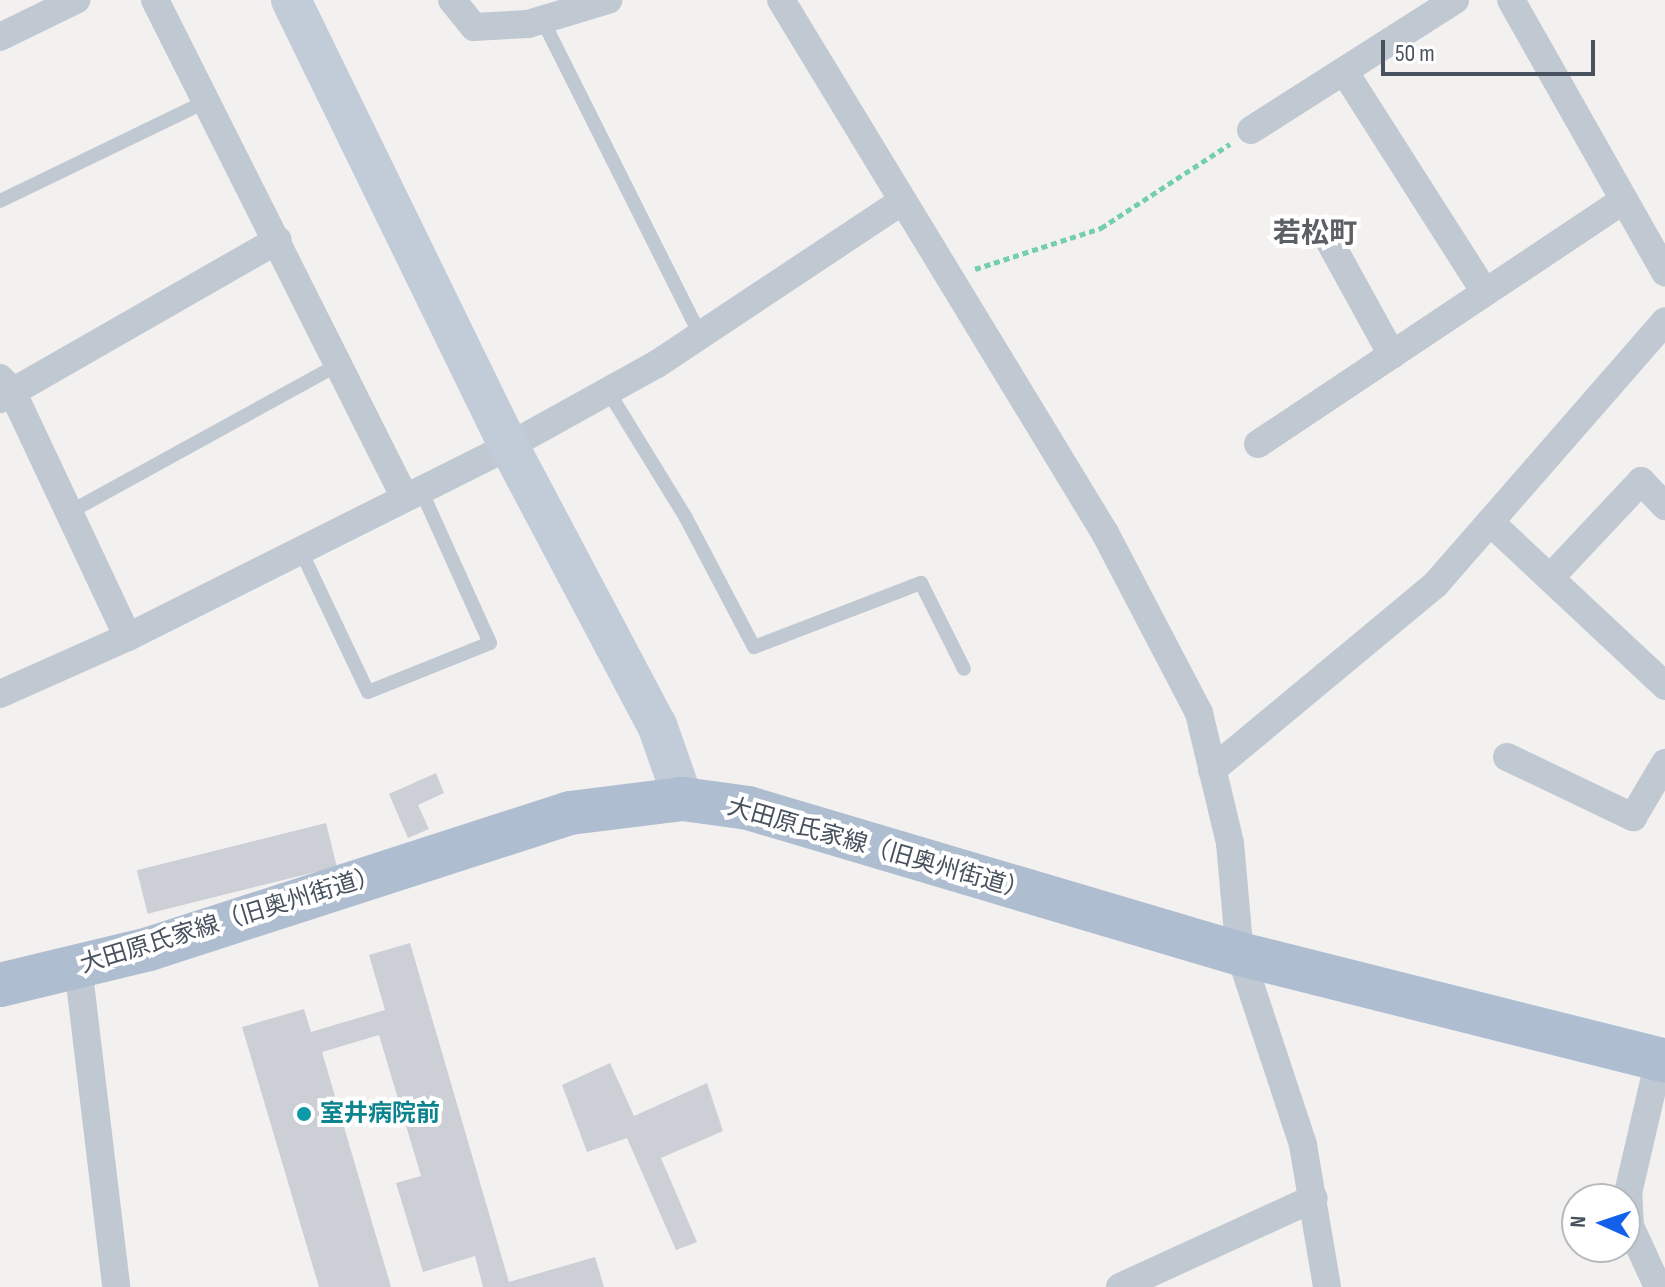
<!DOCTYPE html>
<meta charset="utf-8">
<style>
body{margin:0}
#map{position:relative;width:1665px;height:1287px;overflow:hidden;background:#f3f0f0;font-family:"Sofia Sans Condensed","Noto Sans JP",sans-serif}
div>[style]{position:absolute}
.building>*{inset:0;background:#cccfd5;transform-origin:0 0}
.path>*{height:5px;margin-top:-2.5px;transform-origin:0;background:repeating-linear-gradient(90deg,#74d0aa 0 6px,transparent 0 10px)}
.lane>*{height:14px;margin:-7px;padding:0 7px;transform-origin:7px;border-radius:7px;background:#c0c9d2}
.street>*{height:28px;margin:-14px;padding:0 14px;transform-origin:14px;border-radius:14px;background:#c0c9d2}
.secondary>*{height:40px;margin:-20px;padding:0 20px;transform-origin:20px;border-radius:20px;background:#c2ccd9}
.primary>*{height:44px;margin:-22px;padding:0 22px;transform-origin:22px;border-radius:22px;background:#afbdd0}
.dots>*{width:22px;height:22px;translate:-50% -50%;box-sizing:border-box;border:4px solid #fff;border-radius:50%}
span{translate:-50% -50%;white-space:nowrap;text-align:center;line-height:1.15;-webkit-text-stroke:8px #fff;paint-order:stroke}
.street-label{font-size:24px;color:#47525e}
.culture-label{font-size:24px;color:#0d838f;font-weight:700}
.left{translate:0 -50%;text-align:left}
.quarter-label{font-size:28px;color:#5c6065;font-weight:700}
.north{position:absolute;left:1561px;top:1183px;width:80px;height:80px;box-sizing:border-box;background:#fff;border:2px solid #b5babf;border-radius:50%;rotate:273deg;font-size:22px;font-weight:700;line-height:32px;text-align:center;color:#47525e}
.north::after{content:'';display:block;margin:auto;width:28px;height:36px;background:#1360ea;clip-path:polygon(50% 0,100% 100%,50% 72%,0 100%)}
.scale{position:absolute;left:1381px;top:40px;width:214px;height:36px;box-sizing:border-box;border:4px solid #47525e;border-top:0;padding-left:10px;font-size:24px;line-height:28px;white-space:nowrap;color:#47525e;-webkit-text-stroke:6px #fff;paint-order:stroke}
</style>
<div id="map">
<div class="building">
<div style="clip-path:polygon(436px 773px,444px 793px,418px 805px,429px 829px,408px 838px,389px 794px)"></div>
<div style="left:326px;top:823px;width:45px;height:195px;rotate:76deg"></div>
<div style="clip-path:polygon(410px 943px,509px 1282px,595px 1257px,604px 1287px,483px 1287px,475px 1256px,423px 1272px,396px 1183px,421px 1176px,379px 1035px,322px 1052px,391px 1287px,319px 1287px,242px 1027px,304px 1009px,311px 1032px,385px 1010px,369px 955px)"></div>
<div style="clip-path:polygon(610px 1063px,634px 1116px,707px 1083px,723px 1131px,661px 1158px,697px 1242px,676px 1250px,627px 1138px,587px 1152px,562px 1085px)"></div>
</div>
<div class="path">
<div style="left:975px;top:269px;width:133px;rotate:-18deg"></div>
<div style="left:1101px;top:228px;width:154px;rotate:-33.1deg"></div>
</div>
<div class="lane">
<div style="left:542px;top:19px;width:352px;rotate:63.4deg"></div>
<div style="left:0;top:201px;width:230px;rotate:-25.8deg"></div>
<div style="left:608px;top:391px;width:149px;rotate:58.4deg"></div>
<div style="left:686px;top:518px;width:146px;rotate:62.2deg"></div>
<div style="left:754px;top:647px;width:179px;rotate:-21deg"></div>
<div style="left:921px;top:583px;width:96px;rotate:63.4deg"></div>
<div style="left:70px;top:512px;width:307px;rotate:-28.8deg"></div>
<div style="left:300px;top:549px;width:158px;rotate:64.6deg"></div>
<div style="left:368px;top:692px;width:131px;rotate:-21.9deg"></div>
<div style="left:490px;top:643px;width:168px;rotate:-114.3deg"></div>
</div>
<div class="street">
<div style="left:155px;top:0;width:557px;rotate:63.34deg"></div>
<div style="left:452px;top:0;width:35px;rotate:51deg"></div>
<div style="left:474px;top:27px;width:54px;rotate:-3.2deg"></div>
<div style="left:528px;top:24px;width:84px;rotate:-16.7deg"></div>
<div style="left:781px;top:0;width:624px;rotate:58.71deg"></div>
<div style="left:1105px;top:533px;width:203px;rotate:62.4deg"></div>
<div style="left:1199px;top:713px;width:134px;rotate:76.6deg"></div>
<div style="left:1230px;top:843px;width:111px;rotate:84.9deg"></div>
<div style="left:1240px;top:954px;width:201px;rotate:71.7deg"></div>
<div style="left:1303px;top:1145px;width:144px;rotate:80.4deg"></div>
<div style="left:1511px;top:0;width:313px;rotate:60.5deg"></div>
<div style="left:0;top:37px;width:85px;rotate:-26deg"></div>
<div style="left:1344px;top:71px;width:262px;rotate:57.5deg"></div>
<div style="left:1251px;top:130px;width:242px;rotate:-32.5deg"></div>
<div style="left:1326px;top:235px;width:137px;rotate:61.2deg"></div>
<div style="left:0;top:378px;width:18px;rotate:47deg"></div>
<div style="left:12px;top:391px;width:272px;rotate:64.8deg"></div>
<div style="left:0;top:399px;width:320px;rotate:-29.8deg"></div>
<div style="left:1258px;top:444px;width:440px;rotate:-33.7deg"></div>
<div style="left:1490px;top:522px;width:240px;rotate:43.1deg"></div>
<div style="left:1550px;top:578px;width:133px;rotate:-46.8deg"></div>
<div style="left:1641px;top:481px;width:35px;rotate:46deg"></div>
<div style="left:0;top:694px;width:140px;rotate:-24deg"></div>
<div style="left:128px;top:637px;width:426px;rotate:-26.6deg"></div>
<div style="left:509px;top:446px;width:169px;rotate:-29deg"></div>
<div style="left:657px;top:364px;width:293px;rotate:-33.6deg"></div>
<div style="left:1507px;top:757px;width:140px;rotate:25.5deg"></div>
<div style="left:1633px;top:817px;width:63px;rotate:-59.3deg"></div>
<div style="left:1212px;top:770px;width:290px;rotate:-39.7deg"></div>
<div style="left:1435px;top:585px;width:350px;rotate:-48.9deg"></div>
<div style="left:78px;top:966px;width:323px;rotate:83.2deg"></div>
<div style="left:1120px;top:1287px;width:213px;rotate:-24.6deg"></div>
<div style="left:1658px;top:1287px;width:67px;rotate:-114.7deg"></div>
<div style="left:1630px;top:1226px;width:33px;rotate:-93deg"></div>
<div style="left:1628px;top:1193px;width:137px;rotate:-76.9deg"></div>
</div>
<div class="secondary">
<div style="left:291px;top:0;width:496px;rotate:64deg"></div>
<div style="left:509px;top:446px;width:316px;rotate:62.1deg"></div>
<div style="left:657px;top:725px;width:78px;rotate:70.6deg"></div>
</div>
<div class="primary">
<div style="left:0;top:985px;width:153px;rotate:-13.6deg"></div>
<div style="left:149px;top:949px;width:442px;rotate:-17.9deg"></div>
<div style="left:570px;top:813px;width:114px;rotate:-7.1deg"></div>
<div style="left:683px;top:799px;width:66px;rotate:7.9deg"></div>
<div style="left:748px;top:808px;width:513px;rotate:16.53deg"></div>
<div style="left:1240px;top:954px;width:438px;rotate:14.1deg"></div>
</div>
<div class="dots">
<div style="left:304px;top:1114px;background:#0f9aa8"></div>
</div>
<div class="street-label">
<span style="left:878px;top:849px;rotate:16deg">大田原氏家線（旧奥州街道）</span>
<span style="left:230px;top:920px;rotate:-17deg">大田原氏家線（旧奥州街道）</span>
</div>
<div class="culture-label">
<span class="left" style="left:320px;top:1114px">室井病院前</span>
</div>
<div class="quarter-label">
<span style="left:1315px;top:234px">若松町</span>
</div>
<div class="north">N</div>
<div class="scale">50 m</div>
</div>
